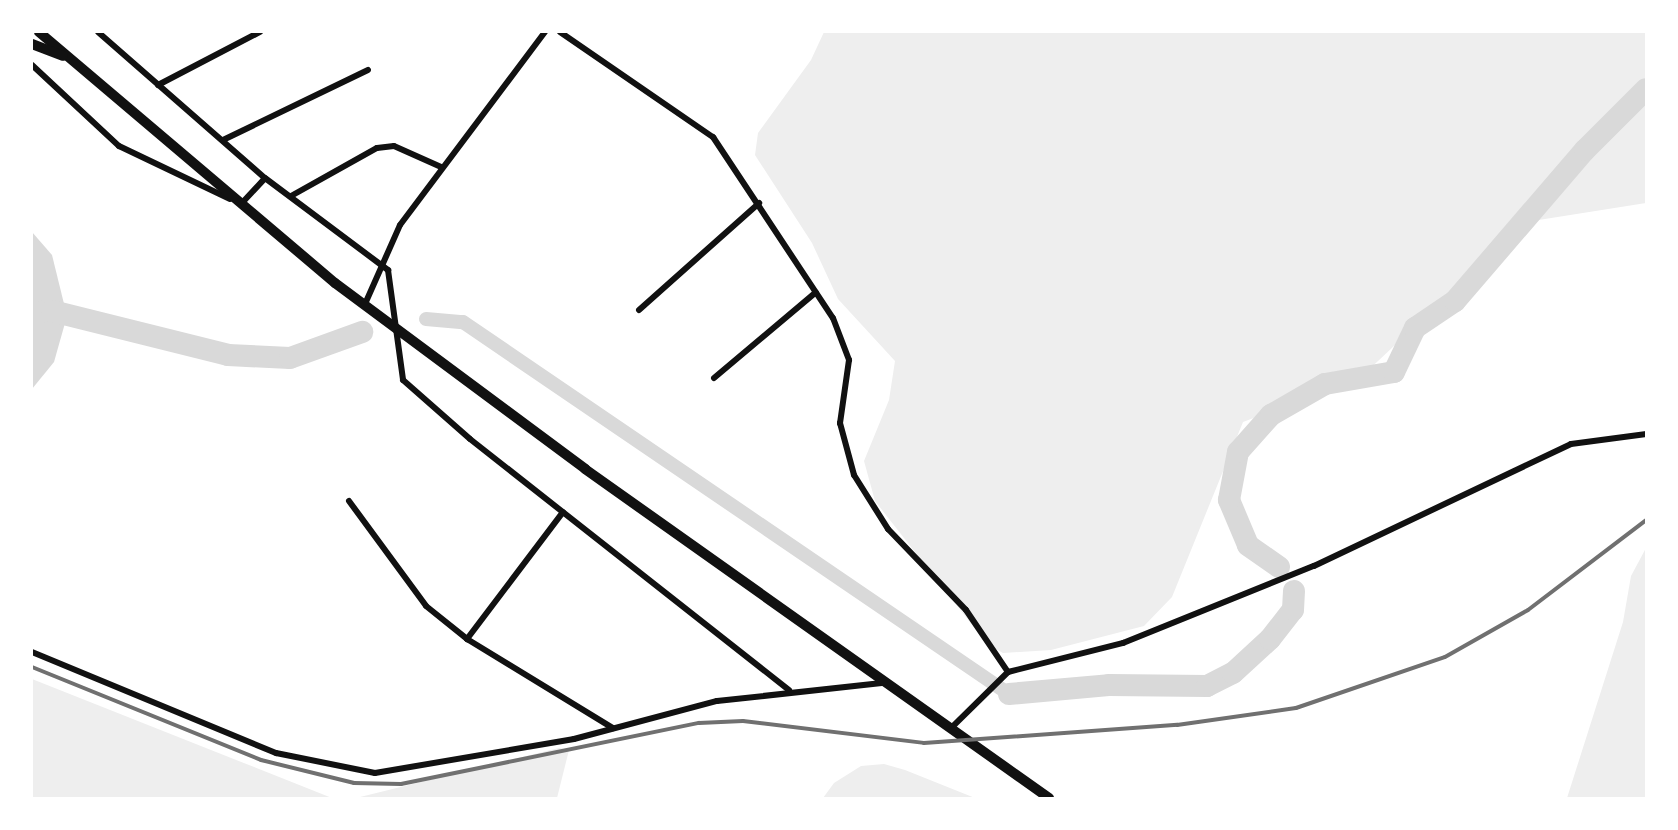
<!DOCTYPE html>
<style>
body{margin:0}
#map{position:relative;width:1678px;height:830px;overflow:hidden;background:#fff;font-family:"Archivo Narrow",sans-serif}
div>[style]{position:absolute}
.green>*{inset:0;background:#eee}
.water>*{inset:0;background:#d9d9d9}
.canal>*{height:14px;margin:-7px;padding:0 7px;transform-origin:7px;border-radius:7px;background:#d9d9d9}
.river>*{height:22px;margin:-11px;padding:0 11px;transform-origin:11px;border-radius:11px;background:#d9d9d9}
.minor>*{height:6px;margin:-3px;padding:0 3px;transform-origin:3px;border-radius:3px;background:#111}
.primary>*{height:10px;margin:-5px;padding:0 5px;transform-origin:5px;border-radius:5px;background:#111}
.rail>*{height:4px;margin:-2px;padding:0 2px;transform-origin:2px;border-radius:2px;background:#707070}
span{translate:-50% -50%;white-space:nowrap;text-align:center;line-height:1.15;-webkit-text-stroke:4.5px #fff;paint-order:stroke}
.frame{position:absolute;inset:0;border:33px solid #fff;pointer-events:none}
</style>
<div id="map">
<div class="green">
<div style="clip-path:polygon(824px 32px,1646px 32px,1646px 203px,1526px 222px,1361px 377px,1243px 422px,1172px 597px,1144px 626px,1051px 650px,1003px 653px,987px 644px,875px 501px,864px 461px,889px 400px,895px 361px,838px 299px,812px 243px,755px 155px,758px 133px,811px 60px)"></div>
<div style="clip-path:polygon(1646px 548px,1646px 798px,1567px 798px,1623px 622px,1631px 576px)"></div>
<div style="clip-path:polygon(32px 679px,332px 798px,32px 798px)"></div>
<div style="clip-path:polygon(559px 748px,569px 750px,557px 798px,356px 798px)"></div>
<div style="clip-path:polygon(884px 764px,905px 770px,975px 798px,823px 798px,834px 783px,861px 766px)"></div>
</div>
<div class="water">
<div style="clip-path:polygon(32px 232px,52px 255px,67px 316px,54px 362px,32px 389px)"></div>
</div>
<div class="canal">
<div style="left:426px;top:319px;width:37px;rotate:5deg"></div>
<div style="left:463px;top:322px;width:661px;rotate:34.27deg"></div>
</div>
<div class="river">
<div style="left:32px;top:313px;width:20px;rotate:-6deg"></div>
<div style="left:52px;top:311px;width:181px;rotate:14deg"></div>
<div style="left:228px;top:355px;width:62px;rotate:2.8deg"></div>
<div style="left:290px;top:358px;width:77px;rotate:-19.9deg"></div>
<div style="left:1279px;top:567px;width:38px;rotate:-145deg"></div>
<div style="left:1248px;top:545px;width:49px;rotate:-112.9deg"></div>
<div style="left:1229px;top:500px;width:49px;rotate:-79.4deg"></div>
<div style="left:1238px;top:452px;width:50px;rotate:-48.3deg"></div>
<div style="left:1271px;top:415px;width:62px;rotate:-29.9deg"></div>
<div style="left:1325px;top:384px;width:70px;rotate:-9.9deg"></div>
<div style="left:1394px;top:372px;width:49px;rotate:-64.5deg"></div>
<div style="left:1415px;top:328px;width:48px;rotate:-34deg"></div>
<div style="left:1455px;top:301px;width:199px;rotate:-49.3deg"></div>
<div style="left:1585px;top:150px;width:86px;rotate:-45deg"></div>
<div style="left:1009px;top:694px;width:100px;rotate:-5.1deg"></div>
<div style="left:1109px;top:685px;width:98px;rotate:0.6deg"></div>
<div style="left:1207px;top:686px;width:29px;rotate:-27deg"></div>
<div style="left:1233px;top:673px;width:50px;rotate:-42.6deg"></div>
<div style="left:1270px;top:639px;width:37px;rotate:-52deg"></div>
<div style="left:1293px;top:610px;width:19px;rotate:-87deg"></div>
</div>
<div class="minor">
<div style="left:98px;top:32px;width:222px;rotate:41.2deg"></div>
<div style="left:265px;top:178px;width:154px;rotate:36.8deg"></div>
<div style="left:388px;top:270px;width:111px;rotate:82.2deg"></div>
<div style="left:403px;top:380px;width:89px;rotate:41.4deg"></div>
<div style="left:470px;top:439px;width:406px;rotate:38.2deg"></div>
<div style="left:560px;top:32px;width:186px;rotate:34.5deg"></div>
<div style="left:713px;top:137px;width:217px;rotate:56.5deg"></div>
<div style="left:833px;top:318px;width:45px;rotate:69.1deg"></div>
<div style="left:849px;top:360px;width:64px;rotate:98.1deg"></div>
<div style="left:840px;top:423px;width:54px;rotate:74.9deg"></div>
<div style="left:854px;top:475px;width:64px;rotate:57.8deg"></div>
<div style="left:888px;top:529px;width:112px;rotate:46.1deg"></div>
<div style="left:966px;top:610px;width:75px;rotate:55.9deg"></div>
<div style="left:1008px;top:672px;width:81px;rotate:135.5deg"></div>
<div style="left:32px;top:65px;width:119px;rotate:43deg"></div>
<div style="left:119px;top:146px;width:123px;rotate:25.5deg"></div>
<div style="left:158px;top:85px;width:115px;rotate:-27.5deg"></div>
<div style="left:223px;top:140px;width:161px;rotate:-25.8deg"></div>
<div style="left:291px;top:196px;width:98px;rotate:-29.2deg"></div>
<div style="left:377px;top:148px;width:17px;rotate:-7deg"></div>
<div style="left:394px;top:146px;width:51px;rotate:24.1deg"></div>
<div style="left:241px;top:204px;width:35px;rotate:-47deg"></div>
<div style="left:365px;top:304px;width:86px;rotate:-66.1deg"></div>
<div style="left:400px;top:225px;width:241px;rotate:-53.1deg"></div>
<div style="left:639px;top:310px;width:161px;rotate:-41.7deg"></div>
<div style="left:714px;top:378px;width:133px;rotate:-40.1deg"></div>
<div style="left:349px;top:501px;width:130px;rotate:53.7deg"></div>
<div style="left:426px;top:606px;width:53px;rotate:38.8deg"></div>
<div style="left:467px;top:639px;width:171px;rotate:31.4deg"></div>
<div style="left:467px;top:639px;width:159px;rotate:-52.9deg"></div>
<div style="left:32px;top:652px;width:264px;rotate:22.5deg"></div>
<div style="left:276px;top:753px;width:101px;rotate:11.4deg"></div>
<div style="left:375px;top:773px;width:202px;rotate:-9.7deg"></div>
<div style="left:574px;top:739px;width:148px;rotate:-14.9deg"></div>
<div style="left:717px;top:701px;width:168px;rotate:-6.2deg"></div>
<div style="left:1008px;top:672px;width:119px;rotate:-14.2deg"></div>
<div style="left:1123px;top:643px;width:206px;rotate:-22deg"></div>
<div style="left:1314px;top:566px;width:284px;rotate:-25.4deg"></div>
<div style="left:1571px;top:444px;width:76px;rotate:-7.6deg"></div>
</div>
<div class="primary">
<div style="left:39px;top:32px;width:388px;rotate:40.3deg"></div>
<div style="left:335px;top:283px;width:312px;rotate:36.6deg"></div>
<div style="left:585px;top:469px;width:569px;rotate:35.34deg"></div>
<div style="left:32px;top:44px;width:33px;rotate:21deg"></div>
</div>
<div class="rail">
<div style="left:32px;top:667px;width:247px;rotate:22.1deg"></div>
<div style="left:261px;top:760px;width:96px;rotate:13.9deg"></div>
<div style="left:354px;top:783px;width:47px;rotate:1.2deg"></div>
<div style="left:401px;top:784px;width:304px;rotate:-11.6deg"></div>
<div style="left:699px;top:723px;width:44px;rotate:-2.6deg"></div>
<div style="left:743px;top:721px;width:182px;rotate:6.9deg"></div>
<div style="left:924px;top:743px;width:254px;rotate:-4.1deg"></div>
<div style="left:1177px;top:725px;width:120px;rotate:-8.1deg"></div>
<div style="left:1296px;top:708px;width:157px;rotate:-18.9deg"></div>
<div style="left:1445px;top:657px;width:95px;rotate:-29.5deg"></div>
<div style="left:1528px;top:610px;width:148px;rotate:-37.3deg"></div>
</div>
<div class="frame"></div>
</div>
